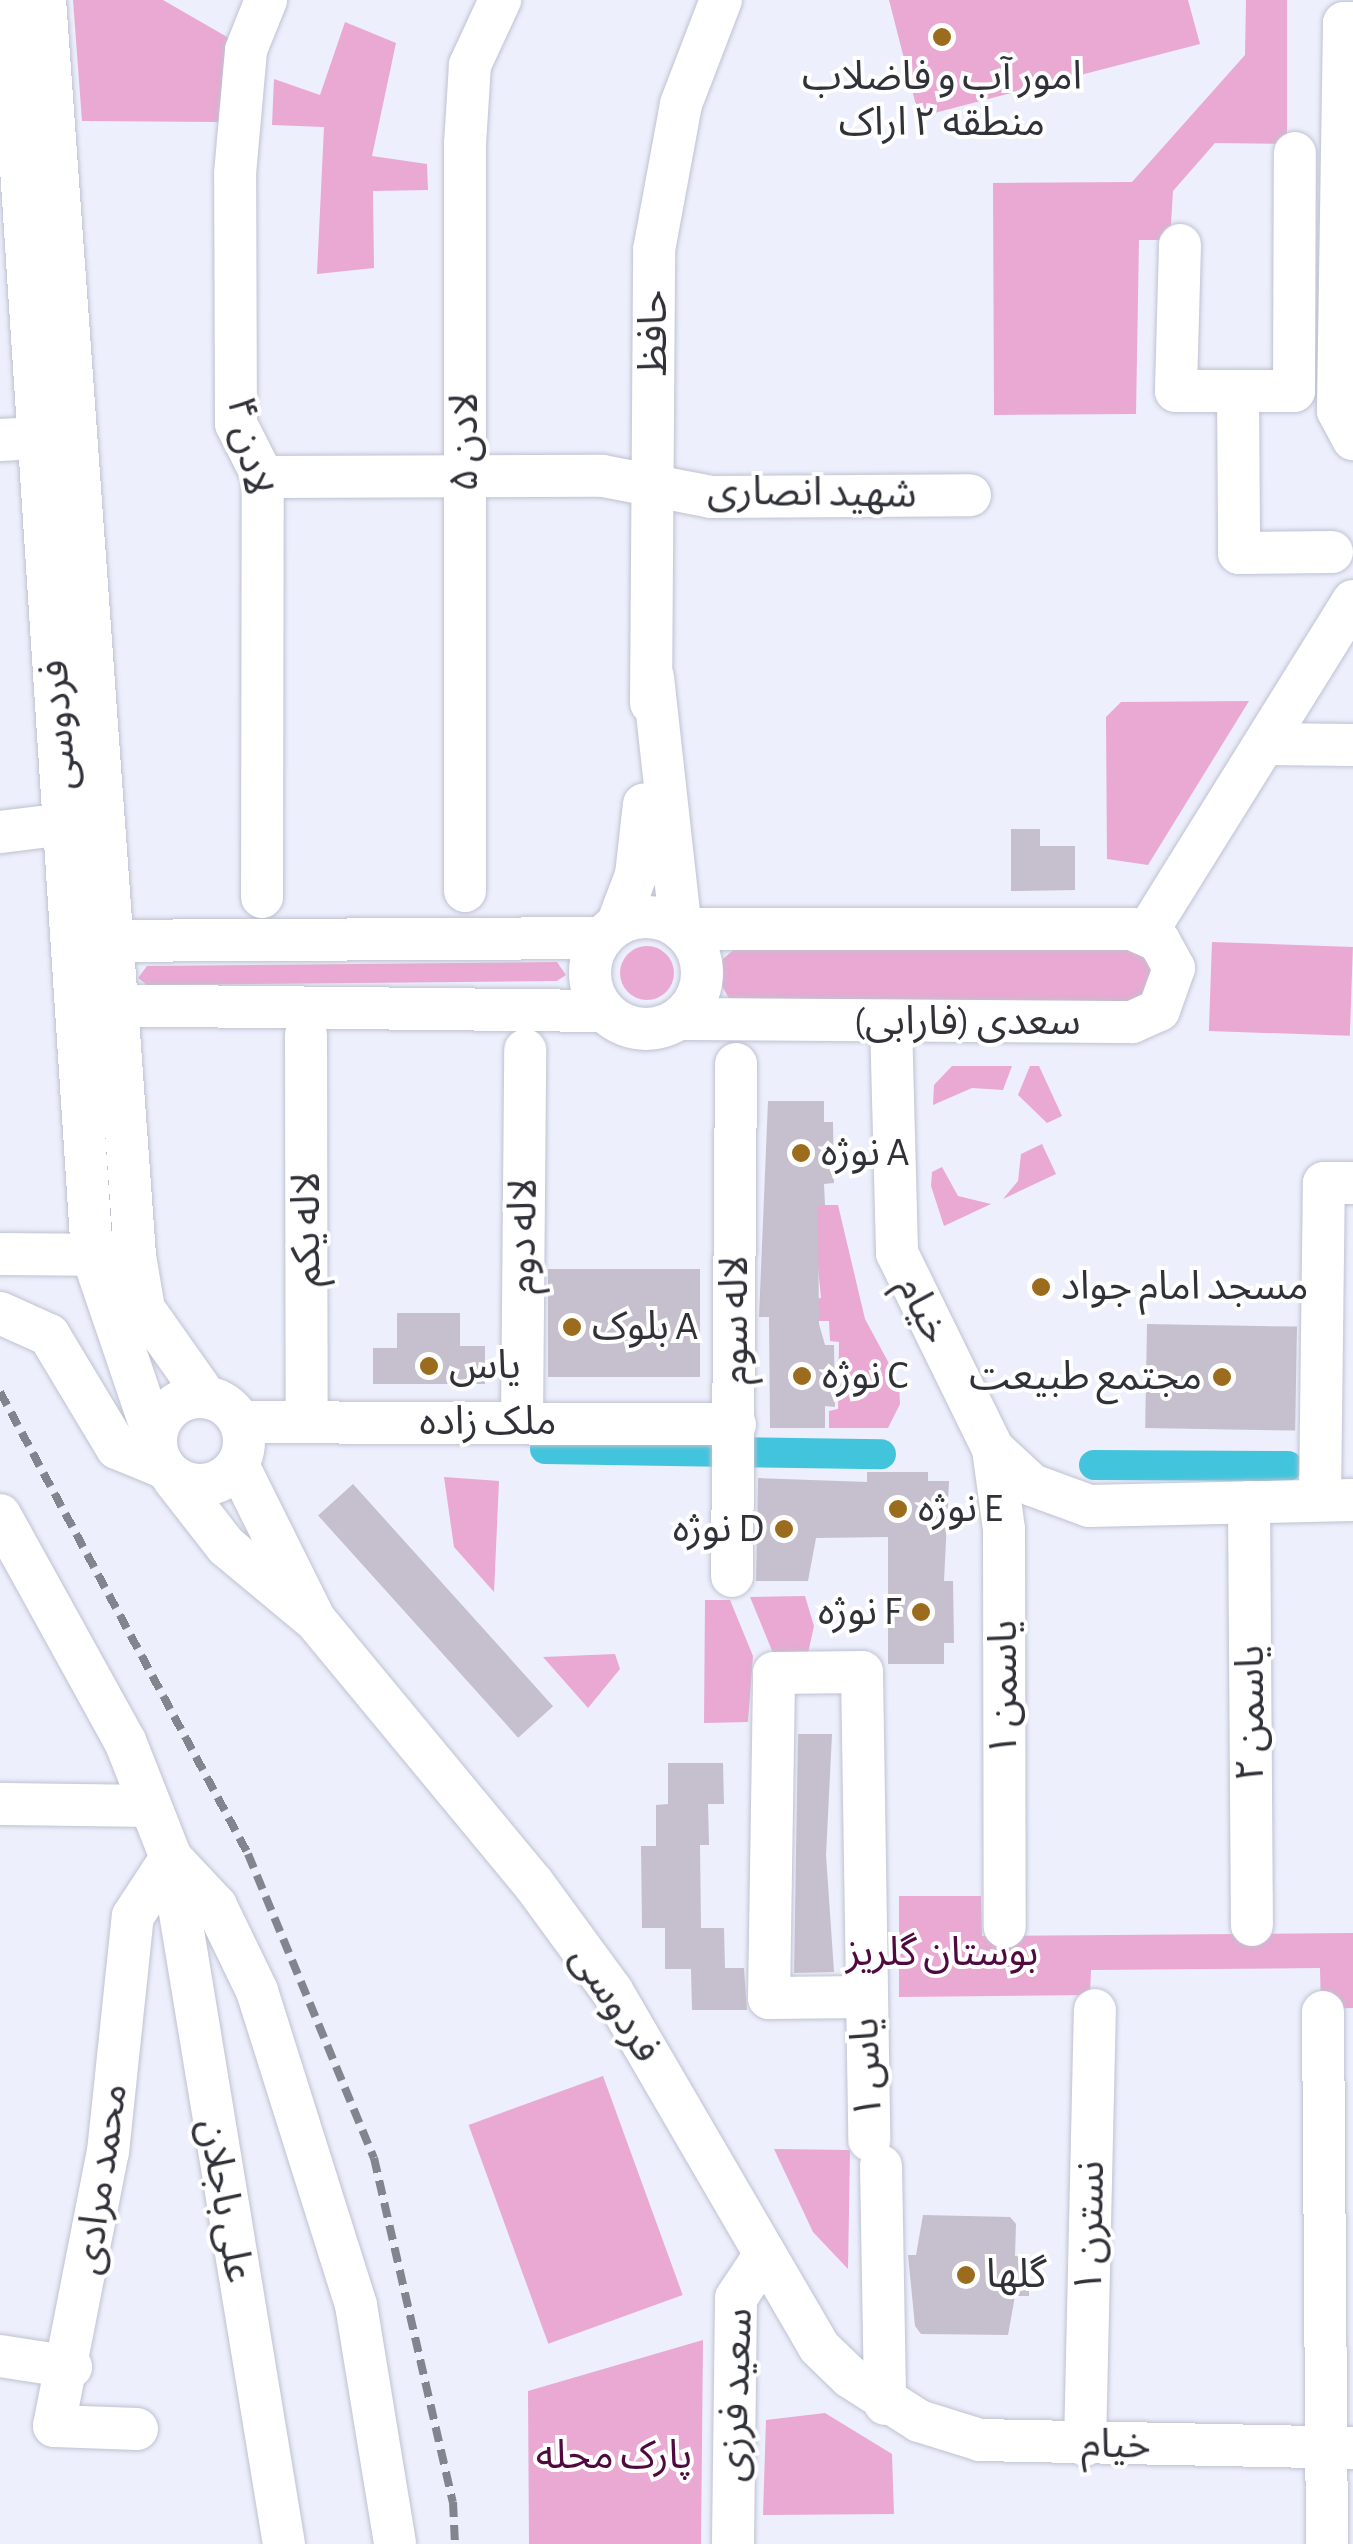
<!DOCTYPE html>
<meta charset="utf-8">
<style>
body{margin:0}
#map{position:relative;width:1353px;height:2544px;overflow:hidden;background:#edeffc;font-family:"Alegreya Sans","Noto Sans Arabic",sans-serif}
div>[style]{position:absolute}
.green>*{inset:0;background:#e9a9d2;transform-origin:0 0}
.round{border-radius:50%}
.canal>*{height:30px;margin:-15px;padding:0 15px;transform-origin:15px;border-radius:15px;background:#43c4dd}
.building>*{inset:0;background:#c6bfcd;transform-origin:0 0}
.roads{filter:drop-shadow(0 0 2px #bec2d1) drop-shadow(0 0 2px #bec2d1)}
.minor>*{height:42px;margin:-21px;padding:0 21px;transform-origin:21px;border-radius:21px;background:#fff}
.minor>.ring{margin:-21px;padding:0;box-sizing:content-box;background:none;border:42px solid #fff;border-radius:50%}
.rail>*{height:8px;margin-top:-4px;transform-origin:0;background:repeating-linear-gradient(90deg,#83858e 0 15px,transparent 0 23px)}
.dots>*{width:28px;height:28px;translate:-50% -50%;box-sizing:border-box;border:5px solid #fff;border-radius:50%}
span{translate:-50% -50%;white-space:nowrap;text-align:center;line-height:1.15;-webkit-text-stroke:8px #fff;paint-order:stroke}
.poi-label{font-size:40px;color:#313239}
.left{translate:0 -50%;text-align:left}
.right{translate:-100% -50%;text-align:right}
.street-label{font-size:40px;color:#313239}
.park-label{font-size:40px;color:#500a3f}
</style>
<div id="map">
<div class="green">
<div style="clip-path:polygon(73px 0,163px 0,234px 41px,219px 122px,82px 121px)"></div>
<div style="clip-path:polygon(889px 0,1188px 0,1200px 44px,919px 117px)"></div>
<div style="clip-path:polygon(1246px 0,1287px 0,1287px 144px,1215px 143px,1173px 191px,1170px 240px,1139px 240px,1136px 414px,994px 415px,993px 183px,1132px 182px,1245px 55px)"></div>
<div style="clip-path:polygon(345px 22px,396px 43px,372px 156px,427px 164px,428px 190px,373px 191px,374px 268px,317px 274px,324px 127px,272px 125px,274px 79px,320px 95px)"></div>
<div style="clip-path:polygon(1249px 701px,1148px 865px,1107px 859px,1106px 717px,1121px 702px)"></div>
<div style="left:1212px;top:942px;width:141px;height:89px;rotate:2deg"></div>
<div style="clip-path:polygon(1130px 943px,1155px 960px,1140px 1005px,730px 1000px,719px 981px,723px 959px,739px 945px)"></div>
<div class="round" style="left:620px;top:946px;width:54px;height:54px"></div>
<div style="clip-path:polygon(557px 962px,566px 975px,557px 981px,147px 985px,138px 978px,147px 966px)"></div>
<div style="clip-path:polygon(952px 1066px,1012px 1066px,1003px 1090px,972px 1088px,933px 1105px,934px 1085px)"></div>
<div style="clip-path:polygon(1030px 1066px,1039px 1066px,1062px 1116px,1047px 1123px,1018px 1095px)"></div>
<div style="clip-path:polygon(1042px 1144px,1056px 1174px,1003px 1199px,1018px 1181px,1021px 1154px)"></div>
<div style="clip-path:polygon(942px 1167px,958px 1196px,991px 1204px,944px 1226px,931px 1186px,932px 1172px)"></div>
<div style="clip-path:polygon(812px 1205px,838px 1205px,865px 1319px,899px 1382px,900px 1404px,888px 1428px,829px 1428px,829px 1411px,838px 1409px,839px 1342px,830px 1341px,829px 1321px,811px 1321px,812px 1299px,821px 1298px)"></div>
<div style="clip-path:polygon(444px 1477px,499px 1481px,494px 1592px,454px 1547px)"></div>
<div style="clip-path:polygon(805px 1596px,814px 1626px,808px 1653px,773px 1653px,750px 1597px)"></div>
<div style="clip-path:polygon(705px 1600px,730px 1600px,753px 1656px,748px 1722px,704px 1723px)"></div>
<div style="clip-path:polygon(615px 1654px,620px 1669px,588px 1708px,543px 1657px)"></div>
<div style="clip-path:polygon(899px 1896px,981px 1896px,982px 1936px,1353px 1933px,1353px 2008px,1321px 2009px,1320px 1968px,1091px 1970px,1090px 1995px,899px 1997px)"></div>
<div style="left:603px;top:2076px;width:233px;height:143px;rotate:70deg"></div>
<div style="clip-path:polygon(774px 2149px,850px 2150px,848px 2269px,813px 2232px)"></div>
<div style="clip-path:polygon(703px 2340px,701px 2544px,529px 2544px,528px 2391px)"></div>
<div style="clip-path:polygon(825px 2413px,892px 2454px,894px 2514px,763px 2515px,766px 2420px)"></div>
</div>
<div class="canal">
<div style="left:545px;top:1449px;width:336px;rotate:0.9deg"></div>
<div style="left:1094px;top:1465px;width:194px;rotate:0.3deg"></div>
</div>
<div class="building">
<div style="clip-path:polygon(1011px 829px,1040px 829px,1040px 846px,1075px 846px,1075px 890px,1011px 891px)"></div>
<div style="clip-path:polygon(768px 1101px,824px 1101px,824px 1122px,833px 1122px,834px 1183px,824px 1184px,825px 1205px,818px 1205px,819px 1324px,825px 1345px,834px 1345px,835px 1407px,825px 1406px,825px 1428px,770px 1428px,769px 1317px,759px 1317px)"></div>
<div style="left:548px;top:1269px;width:152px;height:108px"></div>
<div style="clip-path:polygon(397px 1313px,460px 1313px,460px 1346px,485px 1346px,485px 1384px,373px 1384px,373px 1348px,397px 1348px)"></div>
<div style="left:1147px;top:1324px;width:150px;height:104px;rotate:1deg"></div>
<div style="clip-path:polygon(867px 1472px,928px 1472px,928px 1481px,949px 1481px,944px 1581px,953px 1581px,954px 1643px,944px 1643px,944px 1664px,888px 1664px,888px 1537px,816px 1538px,808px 1581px,756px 1581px,758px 1478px,867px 1482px)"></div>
<div style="left:353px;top:1484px;width:299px;height:47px;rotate:48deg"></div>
<div style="clip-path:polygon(798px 1734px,832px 1734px,826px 1855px,834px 1972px,794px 1973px)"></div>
<div style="clip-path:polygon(668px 1763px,723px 1763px,724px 1804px,708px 1804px,709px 1845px,700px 1845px,701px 1928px,724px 1928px,725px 1968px,744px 1968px,747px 2010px,692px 2010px,691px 1969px,665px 1969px,665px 1928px,642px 1928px,641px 1846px,656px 1846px,656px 1805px,668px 1804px)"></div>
<div style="clip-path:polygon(923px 2215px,1010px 2217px,1016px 2224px,1015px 2256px,1029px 2257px,1029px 2296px,1015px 2296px,1008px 2335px,921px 2334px,915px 2326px,908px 2255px,916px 2255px)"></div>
</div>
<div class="roads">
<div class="minor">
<div style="left:10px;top:0;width:1257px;rotate:86.26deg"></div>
<div style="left:92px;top:1254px;width:195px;rotate:71.2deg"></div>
<div style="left:45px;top:0;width:1259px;rotate:85.9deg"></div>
<div style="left:135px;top:1256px;width:54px;rotate:80.4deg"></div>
<div style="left:144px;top:1309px;width:108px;rotate:54.8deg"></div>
<div style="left:1353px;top:23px;width:9px;rotate:180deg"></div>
<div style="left:1344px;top:23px;width:388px;rotate:90.9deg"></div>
<div style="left:1338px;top:411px;width:32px;rotate:62deg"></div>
<div style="left:1180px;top:245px;width:146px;rotate:91.6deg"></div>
<div style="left:1176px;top:391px;width:118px"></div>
<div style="left:1294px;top:391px;width:238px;rotate:-89.8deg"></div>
<div style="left:1238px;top:391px;width:162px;rotate:89.6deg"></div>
<div style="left:1239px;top:553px;width:93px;rotate:-0.6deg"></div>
<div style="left:0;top:440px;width:39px;rotate:-3deg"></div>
<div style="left:263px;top:477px;width:340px;rotate:-0.2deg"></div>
<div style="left:603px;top:476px;width:110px;rotate:11deg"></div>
<div style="left:711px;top:497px;width:259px;rotate:-0.4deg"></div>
<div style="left:653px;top:677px;width:254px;rotate:83.7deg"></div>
<div style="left:681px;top:929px;width:451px"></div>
<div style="left:1132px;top:929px;width:30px;rotate:24deg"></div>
<div style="left:1159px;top:941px;width:31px;rotate:61deg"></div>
<div style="left:1174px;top:968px;width:45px;rotate:109.7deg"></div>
<div style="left:1159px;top:1010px;width:30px;rotate:156deg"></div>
<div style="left:1132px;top:1022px;width:453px;rotate:-179.6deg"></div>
<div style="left:651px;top:703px;width:453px;rotate:-89.6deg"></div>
<div style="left:654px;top:250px;width:148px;rotate:-79.5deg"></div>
<div style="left:681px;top:104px;width:111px;rotate:-69deg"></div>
<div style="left:1265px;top:744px;width:88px;rotate:0.7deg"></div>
<div style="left:0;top:832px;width:65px;rotate:-7deg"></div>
<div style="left:465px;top:891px;width:747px;rotate:-90deg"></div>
<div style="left:465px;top:144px;width:79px;rotate:-86.4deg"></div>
<div style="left:470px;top:65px;width:72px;rotate:-65.2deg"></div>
<div style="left:262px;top:897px;width:420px;rotate:-89.9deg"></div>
<div style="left:263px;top:477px;width:59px;rotate:-117deg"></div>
<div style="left:236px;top:424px;width:250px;rotate:-90.2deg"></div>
<div style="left:235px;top:174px;width:124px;rotate:-84.9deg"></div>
<div style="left:246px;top:50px;width:54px;rotate:-68.2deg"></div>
<div class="ring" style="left:590px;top:917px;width:70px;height:70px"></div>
<div style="left:617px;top:925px;width:53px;rotate:-69.2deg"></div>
<div style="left:636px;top:875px;width:71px;rotate:-83.6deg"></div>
<div style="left:1147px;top:932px;width:390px;rotate:-58.1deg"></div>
<div style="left:88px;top:941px;width:514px;rotate:-0.33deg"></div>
<div style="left:89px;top:1005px;width:515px;rotate:0.67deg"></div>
<div style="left:891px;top:1022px;width:231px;rotate:88.5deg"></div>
<div style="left:897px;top:1253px;width:218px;rotate:63.9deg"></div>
<div style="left:993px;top:1449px;width:53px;rotate:42.7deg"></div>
<div style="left:1032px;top:1485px;width:61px;rotate:20.2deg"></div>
<div style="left:1089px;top:1506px;width:264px;rotate:-1.3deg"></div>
<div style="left:306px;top:1035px;width:387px;rotate:89.9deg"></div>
<div style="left:0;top:1254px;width:119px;rotate:0.5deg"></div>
<div style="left:0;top:1313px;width:54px;rotate:24.2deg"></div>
<div style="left:49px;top:1335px;width:132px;rotate:59deg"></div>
<div style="left:117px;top:1448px;width:50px;rotate:22.4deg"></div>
<div class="ring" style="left:156px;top:1397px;width:46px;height:46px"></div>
<div style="left:241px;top:1422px;width:494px;rotate:0.3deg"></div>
<div style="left:522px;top:1422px;width:372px;rotate:-89.5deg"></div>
<div style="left:993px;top:1449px;width:81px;rotate:82.2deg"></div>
<div style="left:1004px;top:1529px;width:398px;rotate:89.9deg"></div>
<div style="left:238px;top:1465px;width:169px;rotate:63.6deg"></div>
<div style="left:173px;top:1478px;width:86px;rotate:52.1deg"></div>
<div style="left:226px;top:1546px;width:117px;rotate:39.8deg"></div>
<div style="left:316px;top:1621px;width:340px;rotate:50.4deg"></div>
<div style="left:533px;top:1883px;width:134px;rotate:53.8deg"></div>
<div style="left:612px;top:1991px;width:412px;rotate:59.8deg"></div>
<div style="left:819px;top:2347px;width:43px;rotate:44.1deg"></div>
<div style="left:850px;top:2377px;width:82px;rotate:32.5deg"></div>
<div style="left:919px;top:2421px;width:64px;rotate:17.3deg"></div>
<div style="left:980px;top:2440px;width:373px;rotate:1.2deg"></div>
<div style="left:1320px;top:1500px;width:317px;rotate:-89.3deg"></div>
<div style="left:1324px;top:1183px;width:29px"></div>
<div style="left:1249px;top:1502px;width:423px;rotate:89.6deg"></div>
<div style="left:0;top:1515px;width:258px;rotate:61.1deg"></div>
<div style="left:125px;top:1741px;width:126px;rotate:68.5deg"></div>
<div style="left:171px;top:1858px;width:66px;rotate:46.8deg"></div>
<div style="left:216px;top:1906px;width:94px;rotate:64.2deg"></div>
<div style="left:257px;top:1991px;width:329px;rotate:72.5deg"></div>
<div style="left:356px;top:2305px;width:242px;rotate:80.7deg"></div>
<div style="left:732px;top:1576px;width:512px;rotate:-89.55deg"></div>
<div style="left:0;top:1804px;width:148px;rotate:0.8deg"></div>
<div style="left:171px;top:1858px;width:695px;rotate:80.65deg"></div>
<div style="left:865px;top:1997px;width:96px;rotate:179.4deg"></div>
<div style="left:769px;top:1998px;width:325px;rotate:-89.1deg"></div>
<div style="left:774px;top:1673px;width:88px;rotate:-0.7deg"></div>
<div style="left:862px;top:1672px;width:468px;rotate:89.1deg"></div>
<div style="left:1323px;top:2012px;width:532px;rotate:89.57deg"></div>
<div style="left:881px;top:2166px;width:238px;rotate:89deg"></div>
<div style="left:0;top:2356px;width:72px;rotate:8.8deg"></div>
<div style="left:137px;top:2429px;width:83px;rotate:-177.9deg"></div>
<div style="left:54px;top:2426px;width:279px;rotate:-78.9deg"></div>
<div style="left:108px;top:2152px;width:237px;rotate:-84deg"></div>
<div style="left:133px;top:1916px;width:69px;rotate:-56.8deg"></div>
<div style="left:1085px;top:2445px;width:435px;rotate:-88.7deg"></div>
<div style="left:733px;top:2544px;width:246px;rotate:-89.3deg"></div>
<div style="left:736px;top:2298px;width:50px;rotate:-56.3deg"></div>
</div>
</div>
<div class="rail">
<div style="left:0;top:1392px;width:524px;rotate:61.77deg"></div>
<div style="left:248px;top:1854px;width:329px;rotate:67.5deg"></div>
<div style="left:374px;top:2158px;width:353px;rotate:77.1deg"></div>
<div style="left:453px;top:2502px;width:42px;rotate:87.3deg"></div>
</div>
<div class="dots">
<div style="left:942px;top:37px;background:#9b6c1d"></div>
<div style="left:801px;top:1153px;background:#9b6c1d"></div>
<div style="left:1041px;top:1287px;background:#9b6c1d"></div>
<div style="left:572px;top:1327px;background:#9b6c1d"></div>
<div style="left:429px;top:1366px;background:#9b6c1d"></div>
<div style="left:802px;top:1376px;background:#9b6c1d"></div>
<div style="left:1222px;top:1377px;background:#9b6c1d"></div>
<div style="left:898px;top:1509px;background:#9b6c1d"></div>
<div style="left:784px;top:1529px;background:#9b6c1d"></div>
<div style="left:921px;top:1612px;background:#9b6c1d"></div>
<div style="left:966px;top:2275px;background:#9b6c1d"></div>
</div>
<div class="poi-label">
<span style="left:942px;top:100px">امور آب و فاضلاب<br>منطقه ۲ اراک</span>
<span class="left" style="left:821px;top:1153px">نوژه A</span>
<span class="left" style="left:1061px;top:1287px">مسجد امام جواد</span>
<span class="left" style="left:592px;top:1327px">بلوک A</span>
<span class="left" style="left:449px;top:1366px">یاس</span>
<span class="left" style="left:822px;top:1376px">نوژه C</span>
<span class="right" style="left:1202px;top:1377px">مجتمع طبیعت</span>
<span class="left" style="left:918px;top:1509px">نوژه E</span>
<span class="right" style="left:764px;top:1529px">نوژه D</span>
<span class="right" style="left:901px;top:1612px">نوژه F</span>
<span class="left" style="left:986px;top:2275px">گلها</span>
</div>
<div class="street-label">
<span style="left:654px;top:333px;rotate:-90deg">حافظ</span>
<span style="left:465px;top:442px;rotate:-90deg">لادن ۵</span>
<span style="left:249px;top:446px;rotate:79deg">لادن ۴</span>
<span style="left:812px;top:493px;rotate:1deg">شهید انصاری</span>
<span style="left:59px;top:725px;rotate:-94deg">فردوسی</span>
<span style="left:967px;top:1022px">سعدی (فارابی)</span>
<span style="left:307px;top:1229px;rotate:-90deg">لاله یکم</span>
<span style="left:523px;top:1236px;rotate:-89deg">لاله دوم</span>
<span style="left:923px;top:1310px;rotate:64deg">خیام</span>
<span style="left:735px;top:1320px;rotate:-90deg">لاله سوم</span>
<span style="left:488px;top:1422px">ملک زاده</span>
<span style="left:1004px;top:1688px;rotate:-90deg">یاسمن ۱</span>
<span style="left:1251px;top:1713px;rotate:-90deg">یاسمن ۲</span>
<span style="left:615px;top:2004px;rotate:57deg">فردوسی</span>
<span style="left:867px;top:2068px;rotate:-92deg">یاس ۱</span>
<span style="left:101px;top:2179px;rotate:-82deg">محمد مرادی</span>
<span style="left:225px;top:2201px;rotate:80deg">علی باجلان</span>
<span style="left:1090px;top:2227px;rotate:-89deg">نسترن ۱</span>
<span style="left:736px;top:2395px;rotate:-88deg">سعید فرزی</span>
<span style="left:1116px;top:2445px;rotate:1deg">خیام</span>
</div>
<div class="park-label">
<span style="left:942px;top:1953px">بوستان گلریز</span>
<span style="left:614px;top:2456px">پارک محله</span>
</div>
</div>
